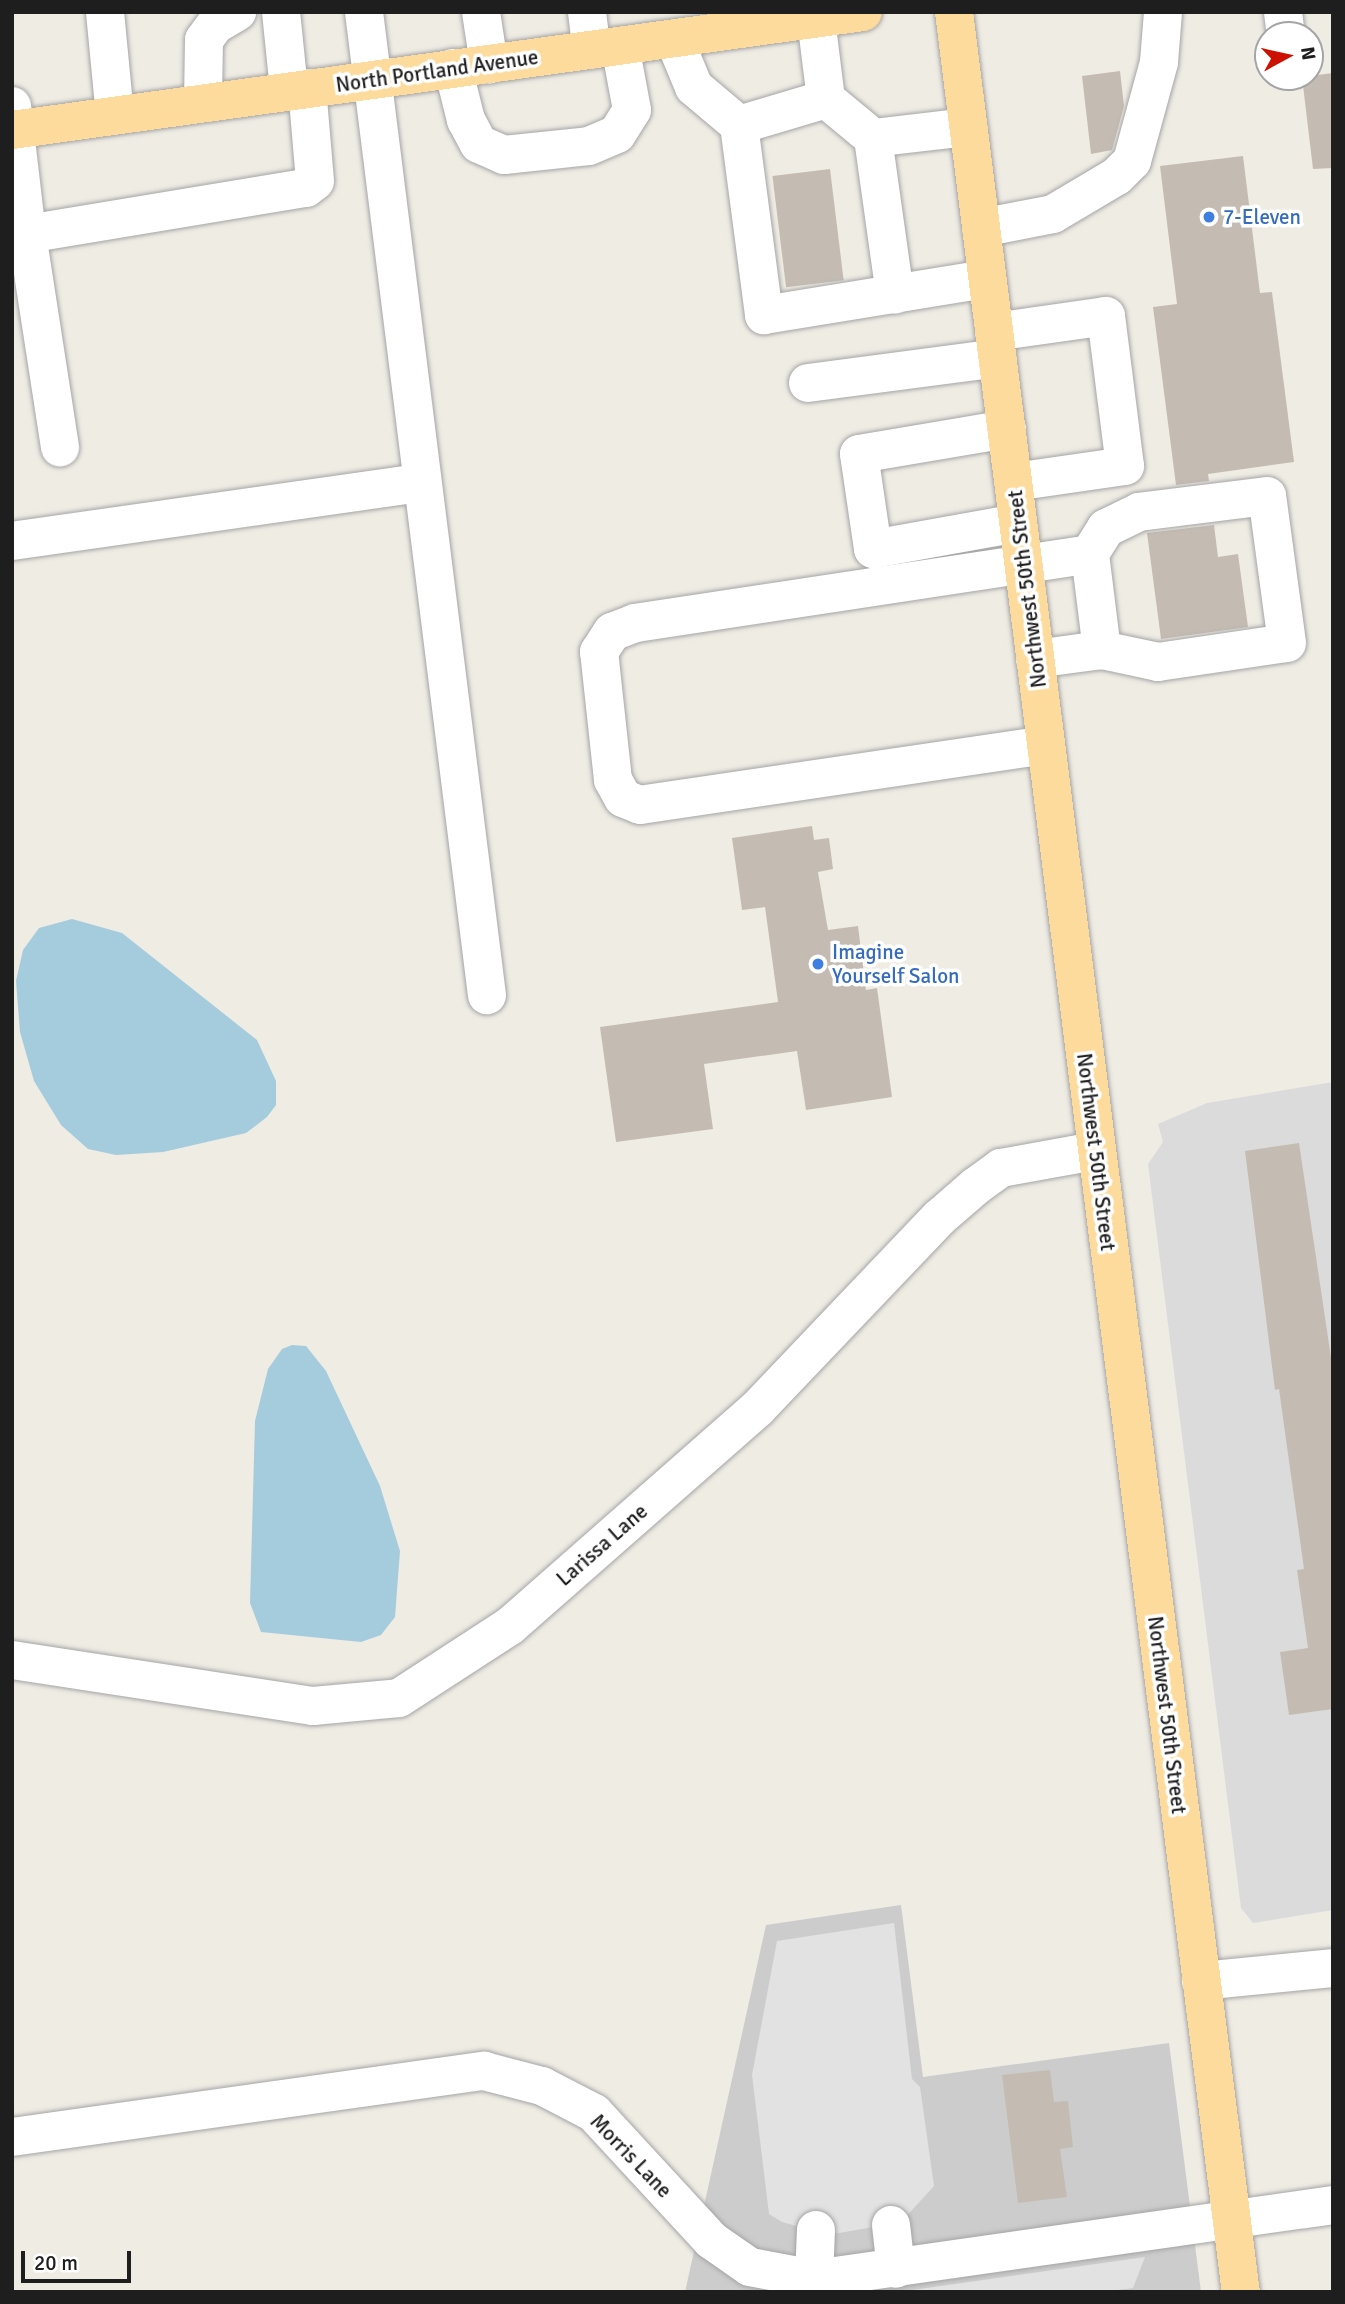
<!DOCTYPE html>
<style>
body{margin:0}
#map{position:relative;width:1345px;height:2304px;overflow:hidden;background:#efece4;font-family:Signika,sans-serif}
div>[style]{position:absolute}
.residential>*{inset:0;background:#dcdbdb}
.religious>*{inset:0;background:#ccc}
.parking>*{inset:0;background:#e2e2e2}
.water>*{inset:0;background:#a4ccdd}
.building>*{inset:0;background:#c4bcb3;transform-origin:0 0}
.roads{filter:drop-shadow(0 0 2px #a5a5a5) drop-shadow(0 0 2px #a5a5a5)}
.minor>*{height:38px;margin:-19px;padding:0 19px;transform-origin:19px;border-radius:19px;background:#fff}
.major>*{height:38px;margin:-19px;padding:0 19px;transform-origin:19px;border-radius:19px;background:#fcdb9c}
.dots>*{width:19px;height:19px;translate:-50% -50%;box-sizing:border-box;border:4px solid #fff;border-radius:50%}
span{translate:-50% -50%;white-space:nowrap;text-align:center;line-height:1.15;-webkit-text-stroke:7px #fff;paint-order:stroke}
.street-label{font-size:21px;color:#1e1e1e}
.shop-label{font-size:21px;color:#366cbe}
.left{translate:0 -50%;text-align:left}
.frame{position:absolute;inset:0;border:14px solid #1e1e1e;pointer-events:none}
.north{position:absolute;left:1254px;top:21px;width:70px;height:70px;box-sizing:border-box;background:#fff;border:2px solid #a5a5a5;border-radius:50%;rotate:82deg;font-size:19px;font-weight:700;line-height:28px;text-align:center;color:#1e1e1e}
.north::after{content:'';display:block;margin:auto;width:24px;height:32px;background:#c10;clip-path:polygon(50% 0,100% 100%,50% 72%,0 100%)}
.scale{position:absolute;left:21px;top:2251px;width:110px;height:32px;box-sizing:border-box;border:4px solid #1e1e1e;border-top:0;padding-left:9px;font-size:21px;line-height:24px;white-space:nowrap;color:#1e1e1e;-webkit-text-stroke:5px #fff;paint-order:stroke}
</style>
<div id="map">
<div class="residential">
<div style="clip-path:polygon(1333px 1082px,1333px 1910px,1253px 1923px,1241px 1908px,1148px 1164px,1163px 1142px,1158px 1124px,1207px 1103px)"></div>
</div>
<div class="religious">
<div style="clip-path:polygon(901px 1905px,923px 2077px,1169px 2043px,1201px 2292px,685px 2292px,766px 1925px)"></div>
</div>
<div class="parking">
<div style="clip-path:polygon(894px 1923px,912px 2079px,920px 2087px,934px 2186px,901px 2222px,828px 2235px,782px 2222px,769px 2214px,752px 2075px,777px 1941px)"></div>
<div style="clip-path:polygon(1145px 2257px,1133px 2288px,1103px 2292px,898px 2292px)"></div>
</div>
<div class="water">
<div style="clip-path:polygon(72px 919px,122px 933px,257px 1040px,276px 1081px,276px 1105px,267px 1117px,246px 1133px,163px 1152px,116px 1155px,88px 1149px,61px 1125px,34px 1081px,20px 1032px,16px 981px,23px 950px,39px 928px)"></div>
<div style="clip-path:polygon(292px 1345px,306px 1346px,326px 1371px,380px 1486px,400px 1551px,395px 1617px,381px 1635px,361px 1642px,261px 1632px,250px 1603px,255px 1421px,268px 1369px,282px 1349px)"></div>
</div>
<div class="building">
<div style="clip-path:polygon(1120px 71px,1124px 106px,1112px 150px,1091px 154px,1082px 76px)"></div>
<div style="clip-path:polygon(1333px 73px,1333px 168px,1313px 169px,1302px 77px)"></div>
<div style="clip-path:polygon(1243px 156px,1260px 293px,1272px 292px,1294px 462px,1208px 474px,1209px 481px,1176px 485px,1153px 307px,1177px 304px,1160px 166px)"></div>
<div style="left:830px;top:169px;width:112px;height:58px;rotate:83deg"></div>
<div style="clip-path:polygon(1214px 525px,1218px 557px,1238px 554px,1248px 627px,1161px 639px,1147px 533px)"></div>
<div style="clip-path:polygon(812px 826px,814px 840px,829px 838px,833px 869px,818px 872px,828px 930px,858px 926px,866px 990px,877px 988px,892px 1097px,806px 1110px,797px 1051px,704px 1064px,713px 1129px,616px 1142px,600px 1027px,778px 1002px,765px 907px,742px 910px,732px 838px)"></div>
<div style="clip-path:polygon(1299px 1143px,1333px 1371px,1333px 1709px,1289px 1715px,1280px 1652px,1308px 1648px,1297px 1570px,1304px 1569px,1279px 1389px,1275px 1390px,1245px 1151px)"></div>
<div style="clip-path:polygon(1050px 2070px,1054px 2102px,1068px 2101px,1073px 2147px,1060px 2149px,1067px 2197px,1018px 2203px,1002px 2075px)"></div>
</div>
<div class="roads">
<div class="minor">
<div style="left:105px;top:12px;width:103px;rotate:84.5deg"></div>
<div style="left:281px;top:12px;width:78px;rotate:84.1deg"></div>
<div style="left:364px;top:12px;width:991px;rotate:82.87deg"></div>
<div style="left:481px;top:12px;width:53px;rotate:81.3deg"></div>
<div style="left:587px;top:12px;width:38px;rotate:83deg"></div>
<div style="left:1283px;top:12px;width:23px;rotate:83deg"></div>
<div style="left:816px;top:19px;width:81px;rotate:82.9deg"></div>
<div style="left:826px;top:99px;width:61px;rotate:39.7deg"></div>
<div style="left:873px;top:138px;width:96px;rotate:-6.6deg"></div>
<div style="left:674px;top:39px;width:52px;rotate:67.4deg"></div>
<div style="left:694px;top:87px;width:59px;rotate:40.2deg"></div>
<div style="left:739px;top:125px;width:192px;rotate:82.5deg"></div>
<div style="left:764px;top:315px;width:226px;rotate:-9.2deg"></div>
<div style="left:453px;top:68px;width:54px;rotate:76deg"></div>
<div style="left:466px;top:120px;width:27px;rotate:62deg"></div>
<div style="left:479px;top:144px;width:27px;rotate:24deg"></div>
<div style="left:504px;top:155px;width:85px;rotate:-6deg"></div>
<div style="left:589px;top:146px;width:30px;rotate:-23deg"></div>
<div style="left:617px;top:134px;width:28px;rotate:-58deg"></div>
<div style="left:632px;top:110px;width:65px;rotate:-100.6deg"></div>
<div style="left:203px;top:103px;width:63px;rotate:-89.1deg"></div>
<div style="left:204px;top:40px;width:19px;rotate:-54deg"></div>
<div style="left:215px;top:25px;width:26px;rotate:-31deg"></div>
<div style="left:12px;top:106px;width:129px;rotate:83.3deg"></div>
<div style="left:27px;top:234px;width:283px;rotate:-9.4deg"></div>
<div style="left:306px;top:188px;width:11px;rotate:-38deg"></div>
<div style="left:315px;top:181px;width:93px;rotate:-94.9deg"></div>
<div style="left:739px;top:125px;width:91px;rotate:-16.6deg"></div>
<div style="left:873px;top:138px;width:158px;rotate:82deg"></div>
<div style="left:981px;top:228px;width:73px;rotate:-11deg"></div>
<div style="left:1053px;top:214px;width:74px;rotate:-30.7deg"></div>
<div style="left:1117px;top:176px;width:21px;rotate:-45deg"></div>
<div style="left:1132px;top:161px;width:103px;rotate:-74.7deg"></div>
<div style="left:1159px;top:62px;width:50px;rotate:-85.4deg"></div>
<div style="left:27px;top:234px;width:216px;rotate:81.2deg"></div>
<div style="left:994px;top:332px;width:113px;rotate:-8.1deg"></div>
<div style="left:1106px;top:316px;width:151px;rotate:82.8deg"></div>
<div style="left:1125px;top:466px;width:112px;rotate:171.8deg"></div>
<div style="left:808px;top:383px;width:191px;rotate:-7.5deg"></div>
<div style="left:1007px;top:429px;width:150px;rotate:170.4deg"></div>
<div style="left:859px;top:454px;width:96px;rotate:81.6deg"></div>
<div style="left:873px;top:549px;width:147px;rotate:-10.2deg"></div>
<div style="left:12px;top:541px;width:413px;rotate:-8.1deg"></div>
<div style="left:1035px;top:659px;width:68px;rotate:-7.7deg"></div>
<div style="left:1102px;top:650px;width:57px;rotate:12.1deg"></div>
<div style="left:1158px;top:662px;width:130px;rotate:-8.4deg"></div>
<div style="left:1287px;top:643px;width:148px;rotate:-97.7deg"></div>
<div style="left:1267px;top:496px;width:129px;rotate:172.9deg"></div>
<div style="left:1139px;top:512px;width:37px;rotate:154deg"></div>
<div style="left:1106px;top:528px;width:31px;rotate:122deg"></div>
<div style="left:1090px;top:554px;width:97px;rotate:82.9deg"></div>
<div style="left:1046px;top:745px;width:410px;rotate:171.6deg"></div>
<div style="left:640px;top:805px;width:18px;rotate:-158deg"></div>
<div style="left:623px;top:798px;width:21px;rotate:-119deg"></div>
<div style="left:613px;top:780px;width:129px;rotate:-96.2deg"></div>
<div style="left:599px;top:652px;width:24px;rotate:-57deg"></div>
<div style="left:612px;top:632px;width:25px;rotate:-21deg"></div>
<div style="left:635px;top:623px;width:460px;rotate:-8.6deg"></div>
<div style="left:12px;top:1660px;width:304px;rotate:8.7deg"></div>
<div style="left:313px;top:1706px;width:86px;rotate:-5.3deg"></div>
<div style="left:399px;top:1698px;width:132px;rotate:-33deg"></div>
<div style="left:510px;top:1626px;width:329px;rotate:-41.3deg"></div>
<div style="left:757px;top:1409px;width:264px;rotate:-46.4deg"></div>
<div style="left:939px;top:1218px;width:49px;rotate:-40.9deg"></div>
<div style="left:976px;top:1186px;width:31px;rotate:-36deg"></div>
<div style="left:1001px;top:1168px;width:96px;rotate:-10.3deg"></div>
<div style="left:1201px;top:1981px;width:133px;rotate:-5.6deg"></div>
<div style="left:12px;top:2137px;width:477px;rotate:-8deg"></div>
<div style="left:484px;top:2071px;width:60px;rotate:14.5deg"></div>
<div style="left:542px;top:2086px;width:59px;rotate:27.4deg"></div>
<div style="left:594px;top:2113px;width:173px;rotate:47.3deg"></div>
<div style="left:711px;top:2240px;width:47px;rotate:34.7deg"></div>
<div style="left:750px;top:2267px;width:65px;rotate:10.6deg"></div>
<div style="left:814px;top:2279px;width:524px;rotate:-8.11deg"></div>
<div style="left:891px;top:2225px;width:44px;rotate:83.5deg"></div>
<div style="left:814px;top:2279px;width:49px;rotate:-87.7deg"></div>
</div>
<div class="major">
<div style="left:954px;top:12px;width:2298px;rotate:82.83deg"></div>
<div style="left:12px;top:130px;width:859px;rotate:-7.89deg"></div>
</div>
</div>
<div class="dots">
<div style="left:1209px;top:217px;background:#3f7fe0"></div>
<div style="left:818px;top:964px;background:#3f7fe0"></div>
</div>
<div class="street-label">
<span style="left:437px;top:71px;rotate:-8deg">North Portland Avenue</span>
<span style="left:1027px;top:589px;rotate:-97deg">Northwest 50th Street</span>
<span style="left:1096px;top:1152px;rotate:83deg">Northwest 50th Street</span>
<span style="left:602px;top:1545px;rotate:-41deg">Larissa Lane</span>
<span style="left:1167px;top:1715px;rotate:83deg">Northwest 50th Street</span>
<span style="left:631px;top:2156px;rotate:46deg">Morris Lane</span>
</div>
<div class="shop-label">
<span class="left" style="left:1223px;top:217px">7-Eleven</span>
<span class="left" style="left:832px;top:964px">Imagine<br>Yourself Salon</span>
</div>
<div class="frame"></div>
<div class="north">N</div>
<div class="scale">20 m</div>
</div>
